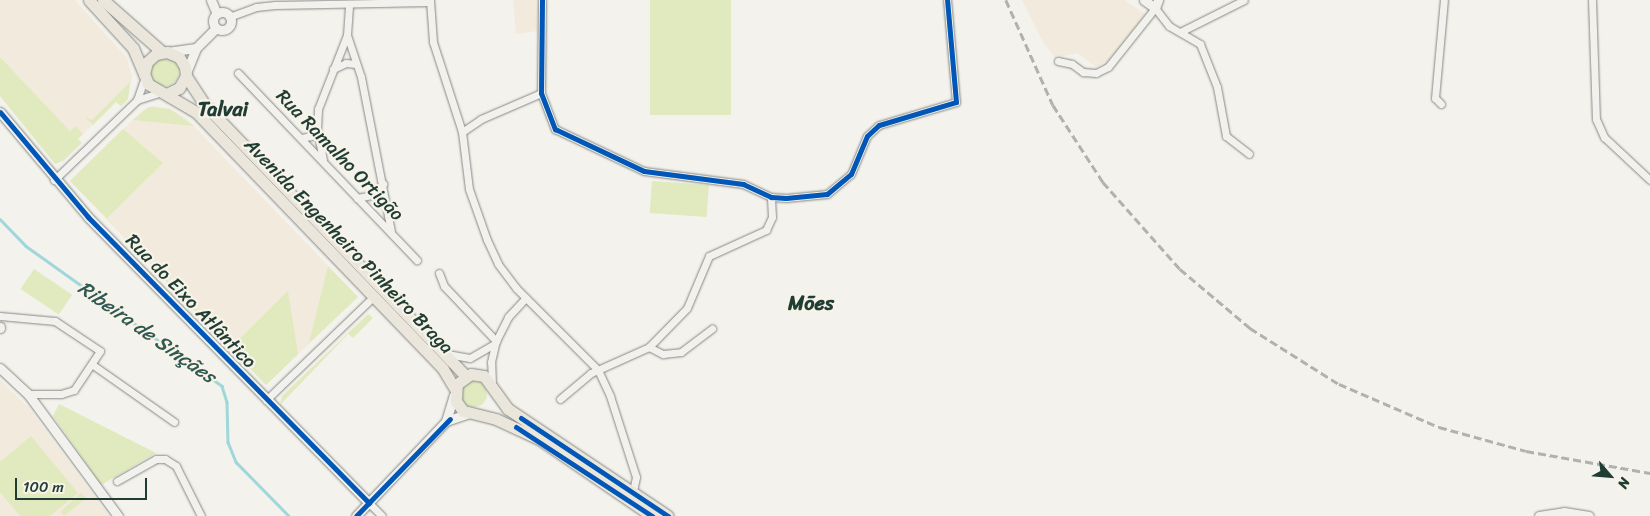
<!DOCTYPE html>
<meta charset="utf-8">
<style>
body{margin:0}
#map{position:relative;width:1650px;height:516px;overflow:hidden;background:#f4f2ec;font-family:Sriracha,sans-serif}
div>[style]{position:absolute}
.built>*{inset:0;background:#f2eadc}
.green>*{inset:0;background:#e0eabe;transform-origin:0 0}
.round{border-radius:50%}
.stream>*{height:2.5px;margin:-1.25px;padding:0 1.25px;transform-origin:1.25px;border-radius:1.25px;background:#9fd7da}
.roads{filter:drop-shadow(0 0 1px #848985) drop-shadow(0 0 1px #848985)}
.minor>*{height:7px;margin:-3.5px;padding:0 3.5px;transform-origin:3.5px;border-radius:3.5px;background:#f2f1ed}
.tertiary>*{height:9px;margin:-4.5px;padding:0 4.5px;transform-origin:4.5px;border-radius:4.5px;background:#f2f1ed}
.tertiary>.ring{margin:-4.5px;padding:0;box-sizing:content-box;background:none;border:9px solid #f2f1ed;border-radius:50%}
.primary>*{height:11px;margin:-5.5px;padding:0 5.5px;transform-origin:5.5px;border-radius:5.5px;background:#ebe6db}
.rail>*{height:2.5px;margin-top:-1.25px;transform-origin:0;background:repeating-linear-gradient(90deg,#b0b2ae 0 8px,transparent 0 12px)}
.cycleway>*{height:5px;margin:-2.5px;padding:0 2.5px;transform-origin:2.5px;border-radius:2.5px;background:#0057b8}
span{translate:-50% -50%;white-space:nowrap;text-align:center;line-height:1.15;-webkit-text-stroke:4.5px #f7f3e8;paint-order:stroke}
.street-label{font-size:19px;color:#1f3d34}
.neighbourhood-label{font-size:20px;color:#1f3d34;font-weight:700}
.water-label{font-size:20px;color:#315954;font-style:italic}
.north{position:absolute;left:1585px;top:451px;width:50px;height:50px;-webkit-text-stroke:4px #f7f3e8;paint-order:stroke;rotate:117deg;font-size:14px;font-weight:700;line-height:20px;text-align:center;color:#1f3d34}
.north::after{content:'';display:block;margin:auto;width:18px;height:22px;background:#1f3d34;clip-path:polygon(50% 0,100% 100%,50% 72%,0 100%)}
.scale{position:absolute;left:15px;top:478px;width:132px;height:22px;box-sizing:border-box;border:2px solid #1f3d34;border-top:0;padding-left:6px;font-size:15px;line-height:18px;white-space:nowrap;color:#1f3d34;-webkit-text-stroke:4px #f7f3e8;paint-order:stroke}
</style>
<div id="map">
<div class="built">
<div style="clip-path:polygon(0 0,75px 0,127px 58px,132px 77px,128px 99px,121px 106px,116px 102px,83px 134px,76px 126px,70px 131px,0 57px)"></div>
<div style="clip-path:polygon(513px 0,538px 0,537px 31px,516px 34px)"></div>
<div style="clip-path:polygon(1022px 0,1124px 0,1145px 14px,1111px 59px,1096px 67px,1077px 53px,1055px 58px,1043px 42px)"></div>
<div style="clip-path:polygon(154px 106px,170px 109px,186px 118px,358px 297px,266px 385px,70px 181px,143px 110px)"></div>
<div style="clip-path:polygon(0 380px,29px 408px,109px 516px,0 516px)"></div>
</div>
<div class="green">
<div style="left:650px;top:0;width:81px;height:115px"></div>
<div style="clip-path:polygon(0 57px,70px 131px,76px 126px,83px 134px,78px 139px,82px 143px,63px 161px,55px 164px,0 96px)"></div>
<div class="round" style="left:151px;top:58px;width:28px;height:28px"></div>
<div style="clip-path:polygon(130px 82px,128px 99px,121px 106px,116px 102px,93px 125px,85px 117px,92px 120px)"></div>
<div style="clip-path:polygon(149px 107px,170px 109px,194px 126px,133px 120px)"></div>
<div style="clip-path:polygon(123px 129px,163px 163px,107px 218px,141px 253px,70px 181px)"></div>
<div style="left:652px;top:181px;width:57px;height:32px;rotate:4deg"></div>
<div style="clip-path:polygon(154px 266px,232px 346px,288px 291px,298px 354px,266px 385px,155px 270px)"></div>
<div style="clip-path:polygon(328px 266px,358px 297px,309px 343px)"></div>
<div style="left:34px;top:269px;width:46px;height:24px;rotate:34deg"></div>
<div style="clip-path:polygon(368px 314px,373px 318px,353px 338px,348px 334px,280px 405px,282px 396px)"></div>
<div class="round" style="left:461px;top:381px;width:26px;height:26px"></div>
<div style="clip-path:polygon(59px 404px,156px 453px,101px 485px,53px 416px)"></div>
<div style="clip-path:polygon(31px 436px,78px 493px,50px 516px,20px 516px,0 492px,0 462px)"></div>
<div style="clip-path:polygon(81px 493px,86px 498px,64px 516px,61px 511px)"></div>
</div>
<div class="stream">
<div style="left:0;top:219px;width:37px;rotate:46deg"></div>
<div style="left:26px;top:246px;width:241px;rotate:35.5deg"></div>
<div style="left:222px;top:386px;width:17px;rotate:73deg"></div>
<div style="left:227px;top:402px;width:40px;rotate:88.6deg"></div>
<div style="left:228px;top:442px;width:22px;rotate:68deg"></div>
<div style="left:236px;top:462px;width:76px;rotate:45.5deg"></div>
</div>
<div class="roads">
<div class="minor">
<div style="left:430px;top:0;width:42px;rotate:85.9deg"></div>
<div style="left:433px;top:42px;width:95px;rotate:72.1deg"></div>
<div style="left:462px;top:132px;width:57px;rotate:83deg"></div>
<div style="left:469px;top:189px;width:54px;rotate:70.6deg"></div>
<div style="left:487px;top:240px;width:26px;rotate:65deg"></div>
<div style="left:498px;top:264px;width:30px;rotate:53deg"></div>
<div style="left:516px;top:288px;width:116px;rotate:45deg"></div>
<div style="left:598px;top:370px;width:29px;rotate:65deg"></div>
<div style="left:610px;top:396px;width:85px;rotate:72.2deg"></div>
<div style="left:636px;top:477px;width:14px;rotate:102deg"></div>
<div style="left:542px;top:0;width:93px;rotate:90.6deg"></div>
<div style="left:541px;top:93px;width:39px;rotate:69deg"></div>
<div style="left:555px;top:129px;width:98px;rotate:25.3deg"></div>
<div style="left:644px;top:171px;width:100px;rotate:7.5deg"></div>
<div style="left:743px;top:184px;width:31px;rotate:25deg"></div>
<div style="left:771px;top:197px;width:15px;rotate:4deg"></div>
<div style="left:786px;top:198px;width:41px;rotate:-5.6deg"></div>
<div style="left:827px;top:194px;width:31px;rotate:-40deg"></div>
<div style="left:851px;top:174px;width:41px;rotate:-67.2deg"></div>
<div style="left:867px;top:136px;width:16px;rotate:-43deg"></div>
<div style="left:879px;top:125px;width:80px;rotate:-16.6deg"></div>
<div style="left:956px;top:102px;width:102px;rotate:-95deg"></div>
<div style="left:1592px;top:0;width:119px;rotate:88.1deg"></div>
<div style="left:1596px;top:119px;width:20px;rotate:66deg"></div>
<div style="left:1604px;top:137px;width:63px;rotate:43.1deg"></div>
<div style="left:229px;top:17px;width:29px;rotate:-20deg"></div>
<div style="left:256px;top:7px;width:19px;rotate:-6deg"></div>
<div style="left:275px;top:5px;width:155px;rotate:-1.1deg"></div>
<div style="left:1182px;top:31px;width:69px;rotate:-26.6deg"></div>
<div style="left:347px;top:35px;width:44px;rotate:71.6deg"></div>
<div style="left:361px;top:77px;width:157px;rotate:79deg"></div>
<div style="left:1058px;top:61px;width:14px;rotate:12deg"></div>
<div style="left:1072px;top:64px;width:14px;rotate:36deg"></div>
<div style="left:1083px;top:72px;width:13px;rotate:4deg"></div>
<div style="left:1096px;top:73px;width:13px;rotate:-27deg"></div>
<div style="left:1108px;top:67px;width:75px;rotate:-51.5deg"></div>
<div style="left:1155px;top:8px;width:23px;rotate:52deg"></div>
<div style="left:1169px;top:26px;width:36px;rotate:30deg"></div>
<div style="left:1200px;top:44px;width:46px;rotate:68.4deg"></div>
<div style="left:1217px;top:87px;width:50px;rotate:79.6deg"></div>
<div style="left:1226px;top:136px;width:29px;rotate:38deg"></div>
<div style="left:333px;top:69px;width:14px;rotate:-25deg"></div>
<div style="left:346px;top:63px;width:10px;rotate:6deg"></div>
<div style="left:238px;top:73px;width:259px;rotate:46.3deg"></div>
<div style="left:137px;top:100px;width:24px;rotate:-71deg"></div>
<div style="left:1441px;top:104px;width:8px;rotate:-135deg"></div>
<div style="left:1435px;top:98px;width:98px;rotate:-84.8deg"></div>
<div style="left:462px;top:132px;width:23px;rotate:-34deg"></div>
<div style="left:481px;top:119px;width:65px;rotate:-23.4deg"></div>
<div style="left:301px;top:138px;width:10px;rotate:-11deg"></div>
<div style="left:311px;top:136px;width:9px;rotate:-49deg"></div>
<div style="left:323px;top:160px;width:32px;rotate:-101deg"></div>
<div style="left:317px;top:129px;width:20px;rotate:-87deg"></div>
<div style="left:318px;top:109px;width:79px;rotate:-68.6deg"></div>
<div style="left:347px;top:35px;width:31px;rotate:-86deg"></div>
<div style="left:54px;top:180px;width:115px;rotate:-43.9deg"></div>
<div style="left:137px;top:100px;width:23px;rotate:-18deg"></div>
<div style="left:357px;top:198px;width:15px;rotate:-11deg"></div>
<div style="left:372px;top:195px;width:16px;rotate:-45deg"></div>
<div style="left:439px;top:273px;width:14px;rotate:69deg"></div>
<div style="left:444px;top:286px;width:76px;rotate:46.6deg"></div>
<div style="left:0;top:316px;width:55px;rotate:5.2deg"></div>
<div style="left:55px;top:321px;width:54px;rotate:33.7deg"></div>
<div style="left:100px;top:351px;width:47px;rotate:123.7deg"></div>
<div style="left:74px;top:390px;width:14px;rotate:163deg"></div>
<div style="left:61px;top:394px;width:33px;rotate:180deg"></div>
<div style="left:649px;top:347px;width:16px;rotate:27deg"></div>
<div style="left:663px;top:354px;width:18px;rotate:-6deg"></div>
<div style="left:681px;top:352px;width:39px;rotate:-37deg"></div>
<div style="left:447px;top:354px;width:23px;rotate:10deg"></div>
<div style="left:470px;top:358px;width:28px;rotate:-30deg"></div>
<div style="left:93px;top:365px;width:99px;rotate:35.1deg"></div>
<div style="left:492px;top:385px;width:23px;rotate:-92deg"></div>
<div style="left:491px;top:362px;width:22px;rotate:-77deg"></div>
<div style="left:496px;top:341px;width:27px;rotate:-63deg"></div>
<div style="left:508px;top:317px;width:26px;rotate:-47deg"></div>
<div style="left:560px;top:399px;width:40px;rotate:-40deg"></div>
<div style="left:591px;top:373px;width:64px;rotate:-24.1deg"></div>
<div style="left:649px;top:347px;width:54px;rotate:-45.7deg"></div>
<div style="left:687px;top:308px;width:56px;rotate:-67.1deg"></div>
<div style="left:709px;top:256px;width:63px;rotate:-24.5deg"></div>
<div style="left:766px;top:230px;width:14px;rotate:-65deg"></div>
<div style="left:772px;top:217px;width:20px;rotate:-93deg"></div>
<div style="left:266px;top:400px;width:149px;rotate:-43.9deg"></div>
<div style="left:117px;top:481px;width:45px;rotate:-29.4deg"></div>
<div style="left:156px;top:459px;width:9px"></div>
<div style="left:165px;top:459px;width:13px;rotate:32deg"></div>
<div style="left:176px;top:466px;width:56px;rotate:63.4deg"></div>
<div style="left:369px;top:503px;width:18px;rotate:45deg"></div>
</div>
<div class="tertiary">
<div style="left:211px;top:0;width:15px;rotate:67deg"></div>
<div style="left:1144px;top:0;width:14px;rotate:36deg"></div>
<div style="left:1155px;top:8px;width:9px;rotate:-69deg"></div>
<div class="ring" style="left:213px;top:12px;width:9px;height:9px"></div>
<div style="left:167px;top:52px;width:29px;rotate:-8deg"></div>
<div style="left:186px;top:73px;width:27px;rotate:-68deg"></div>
<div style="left:196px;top:48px;width:28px;rotate:-45deg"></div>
<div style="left:0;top:112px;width:137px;rotate:50deg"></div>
<div style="left:88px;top:217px;width:401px;rotate:45.5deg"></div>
<div style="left:0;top:327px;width:1px;rotate:90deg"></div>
<div style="left:0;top:368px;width:38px;rotate:43deg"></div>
<div style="left:28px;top:394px;width:152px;rotate:53.6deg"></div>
<div style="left:446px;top:421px;width:27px;rotate:-73deg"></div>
<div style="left:356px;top:516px;width:131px;rotate:-46.5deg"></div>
<div style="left:446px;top:421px;width:24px;rotate:-19deg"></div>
<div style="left:1539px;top:516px;width:25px;rotate:-9deg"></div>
<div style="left:1564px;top:512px;width:25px;rotate:9deg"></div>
</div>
<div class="primary">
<div style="left:89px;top:0;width:65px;rotate:47.5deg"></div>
<div style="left:133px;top:48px;width:39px;rotate:67deg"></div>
<div style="left:148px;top:84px;width:56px;rotate:30.3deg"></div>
<div style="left:196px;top:112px;width:356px;rotate:46.1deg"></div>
<div style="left:443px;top:369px;width:23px;rotate:59deg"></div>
<div style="left:103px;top:0;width:79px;rotate:41.4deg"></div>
<div style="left:144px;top:74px;width:12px;rotate:-76deg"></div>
<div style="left:147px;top:62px;width:12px;rotate:-42deg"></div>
<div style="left:156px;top:54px;width:11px;rotate:-10deg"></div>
<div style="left:167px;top:52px;width:13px;rotate:23deg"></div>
<div style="left:179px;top:57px;width:12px;rotate:59deg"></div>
<div style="left:185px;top:67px;width:9px;rotate:84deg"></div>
<div style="left:186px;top:76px;width:14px;rotate:120deg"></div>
<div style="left:179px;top:88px;width:14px;rotate:155deg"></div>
<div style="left:186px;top:76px;width:33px;rotate:57deg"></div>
<div style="left:204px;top:104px;width:378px;rotate:46.1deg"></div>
<div style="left:652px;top:516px;width:137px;rotate:-145.7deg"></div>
<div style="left:539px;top:439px;width:47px;rotate:-155.1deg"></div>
<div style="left:496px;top:419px;width:34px;rotate:-166deg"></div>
<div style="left:463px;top:411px;width:12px;rotate:-125deg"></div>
<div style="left:456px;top:401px;width:17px;rotate:-87deg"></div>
<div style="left:457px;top:384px;width:17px;rotate:-36deg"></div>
<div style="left:471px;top:374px;width:13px;rotate:9deg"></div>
<div style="left:484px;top:376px;width:41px;rotate:54deg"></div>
<div style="left:508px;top:409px;width:192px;rotate:33.8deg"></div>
</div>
</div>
<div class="rail">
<div style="left:1006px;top:0;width:115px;rotate:65.9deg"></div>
<div style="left:1053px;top:105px;width:92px;rotate:57deg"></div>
<div style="left:1103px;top:182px;width:116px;rotate:48.5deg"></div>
<div style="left:1180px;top:269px;width:92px;rotate:40.1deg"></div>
<div style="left:1250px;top:328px;width:105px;rotate:32.2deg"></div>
<div style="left:1339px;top:384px;width:109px;rotate:23.3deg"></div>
<div style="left:1439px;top:427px;width:90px;rotate:15.4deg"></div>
<div style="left:1526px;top:451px;width:126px;rotate:10.1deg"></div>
</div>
<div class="cycleway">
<div style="left:542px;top:0;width:93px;rotate:90.6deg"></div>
<div style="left:541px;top:93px;width:39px;rotate:69deg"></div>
<div style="left:555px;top:129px;width:98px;rotate:25.3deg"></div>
<div style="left:644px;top:171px;width:100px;rotate:7.5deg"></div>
<div style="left:743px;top:184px;width:31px;rotate:25deg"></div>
<div style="left:771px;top:197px;width:15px;rotate:4deg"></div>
<div style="left:786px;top:198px;width:41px;rotate:-5.6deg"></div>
<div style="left:827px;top:194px;width:31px;rotate:-40deg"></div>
<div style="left:851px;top:174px;width:41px;rotate:-67.2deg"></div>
<div style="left:867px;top:136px;width:16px;rotate:-43deg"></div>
<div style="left:879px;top:125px;width:80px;rotate:-16.6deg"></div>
<div style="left:956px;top:102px;width:102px;rotate:-95deg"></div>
<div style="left:0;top:112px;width:137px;rotate:50deg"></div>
<div style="left:88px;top:217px;width:401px;rotate:45.5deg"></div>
<div style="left:521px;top:418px;width:177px;rotate:33.7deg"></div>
<div style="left:516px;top:427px;width:163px;rotate:33.2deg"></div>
<div style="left:356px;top:516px;width:135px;rotate:-45.9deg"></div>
</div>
<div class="street-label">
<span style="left:340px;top:155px;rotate:46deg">Rua Ramalho Ortigão</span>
<span style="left:349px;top:246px;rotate:46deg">Avenida Engenheiro Pinheiro Braga</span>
<span style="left:191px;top:301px;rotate:46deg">Rua do Eixo Atlântico</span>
</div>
<div class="neighbourhood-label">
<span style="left:223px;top:109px">Talvai</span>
<span style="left:811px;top:303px">Mões</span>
</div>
<div class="water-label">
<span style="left:147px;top:332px;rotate:35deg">Ribeira de Sinçães</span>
</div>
<div class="north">N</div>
<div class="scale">100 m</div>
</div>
